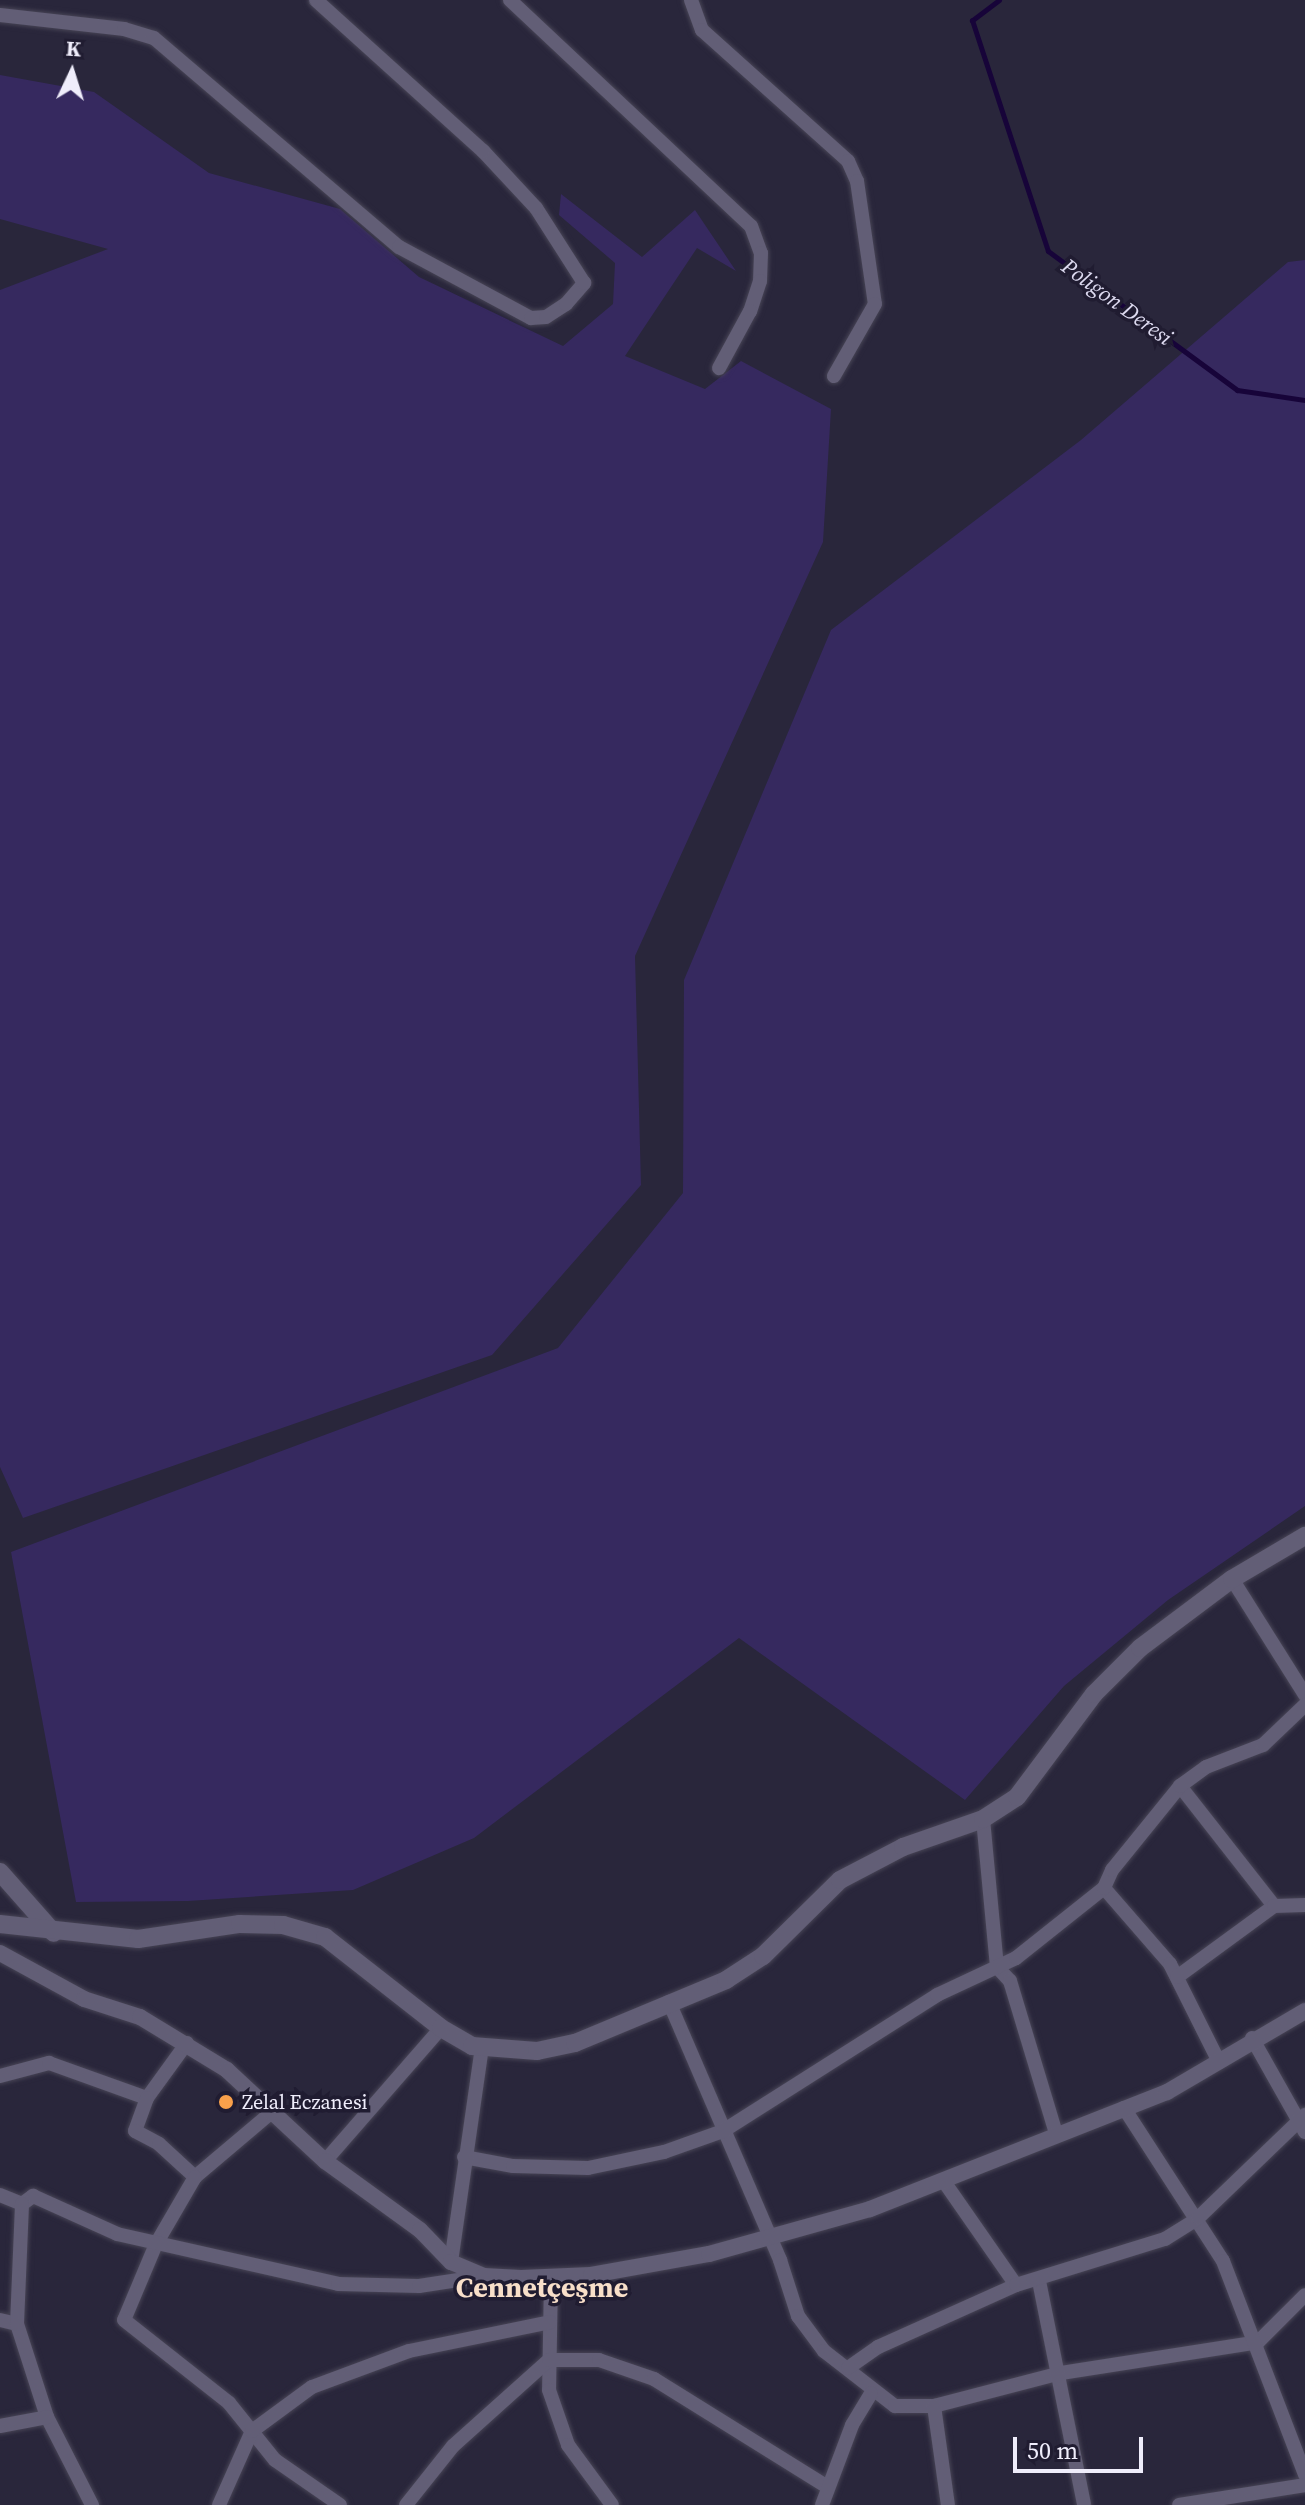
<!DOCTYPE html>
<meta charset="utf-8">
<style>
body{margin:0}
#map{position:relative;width:1305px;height:2505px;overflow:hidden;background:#29263b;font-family:"Source Serif 4",serif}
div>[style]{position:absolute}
.green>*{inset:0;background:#36295f}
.stream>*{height:5px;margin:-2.5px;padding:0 2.5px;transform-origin:2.5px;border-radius:2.5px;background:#170439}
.roads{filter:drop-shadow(0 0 2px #474455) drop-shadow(0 0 2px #474455)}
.minor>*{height:14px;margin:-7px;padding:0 7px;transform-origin:7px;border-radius:7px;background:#625e76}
.tertiary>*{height:16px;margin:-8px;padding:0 8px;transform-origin:8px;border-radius:8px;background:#625e76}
.secondary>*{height:18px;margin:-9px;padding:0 9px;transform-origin:9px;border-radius:9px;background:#625e76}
.dots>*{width:22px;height:22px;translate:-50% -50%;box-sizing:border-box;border:4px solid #201c31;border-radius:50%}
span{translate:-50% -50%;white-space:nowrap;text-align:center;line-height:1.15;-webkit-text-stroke:7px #201c31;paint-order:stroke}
.poi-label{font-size:20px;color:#efedfb}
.left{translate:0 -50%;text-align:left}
.water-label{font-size:22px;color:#dddaf0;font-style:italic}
.district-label{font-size:28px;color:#f8dfc9;font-weight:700}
.north{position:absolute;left:32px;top:32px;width:80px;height:80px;-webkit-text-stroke:6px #201c31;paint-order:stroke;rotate:4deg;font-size:22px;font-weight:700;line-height:32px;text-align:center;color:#efedfb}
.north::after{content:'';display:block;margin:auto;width:28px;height:36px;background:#efedfb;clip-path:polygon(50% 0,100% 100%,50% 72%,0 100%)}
.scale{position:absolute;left:1013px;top:2437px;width:130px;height:36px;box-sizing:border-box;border:4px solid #efedfb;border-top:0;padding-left:10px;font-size:24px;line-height:28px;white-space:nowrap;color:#efedfb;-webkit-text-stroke:6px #201c31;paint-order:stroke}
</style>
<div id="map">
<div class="green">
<div style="clip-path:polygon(0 75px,94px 92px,209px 173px,340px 209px,419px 277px,563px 346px,613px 304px,615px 263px,559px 215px,561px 194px,642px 257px,695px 210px,736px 271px,697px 248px,625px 356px,705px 389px,741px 361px,831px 409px,823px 542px,635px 956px,641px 1185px,492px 1355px,23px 1518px,0 1467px,0 290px,108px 249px,0 219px)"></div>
<div style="clip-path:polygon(1305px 260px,1305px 1506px,1168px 1600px,1064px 1686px,965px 1800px,739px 1638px,474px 1838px,353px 1890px,188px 1901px,76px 1902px,11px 1552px,558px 1348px,683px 1193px,684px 980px,831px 630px,1081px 440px,1288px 262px)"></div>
</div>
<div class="stream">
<div style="left:999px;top:0;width:34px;rotate:143deg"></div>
<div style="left:972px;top:20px;width:243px;rotate:71.8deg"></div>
<div style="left:1048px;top:251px;width:235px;rotate:36.3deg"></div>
<div style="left:1237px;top:390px;width:69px;rotate:8.4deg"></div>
</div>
<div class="roads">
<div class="minor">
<div style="left:510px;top:0;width:330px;rotate:43.2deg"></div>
<div style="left:751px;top:226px;width:29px;rotate:70deg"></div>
<div style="left:761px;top:253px;width:28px;rotate:92deg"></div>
<div style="left:760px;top:281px;width:32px;rotate:108deg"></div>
<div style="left:750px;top:311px;width:65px;rotate:118.5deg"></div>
<div style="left:691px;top:0;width:32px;rotate:70deg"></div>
<div style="left:702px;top:30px;width:196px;rotate:41.9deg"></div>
<div style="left:848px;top:161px;width:22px;rotate:66deg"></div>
<div style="left:857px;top:181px;width:124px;rotate:81.7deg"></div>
<div style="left:875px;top:304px;width:83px;rotate:119.7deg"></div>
<div style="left:0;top:15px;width:125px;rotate:6.4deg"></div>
<div style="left:124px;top:29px;width:31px;rotate:17deg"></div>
<div style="left:154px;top:38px;width:322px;rotate:40.5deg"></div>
<div style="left:399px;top:247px;width:150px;rotate:28.3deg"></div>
<div style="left:531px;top:318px;width:15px;rotate:-4deg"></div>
<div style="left:546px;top:317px;width:24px;rotate:-33deg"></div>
<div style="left:566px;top:304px;width:28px;rotate:-49deg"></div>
<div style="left:584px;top:283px;width:89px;rotate:-122.6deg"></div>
<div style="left:536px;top:208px;width:78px;rotate:-132.9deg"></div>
<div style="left:483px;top:151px;width:225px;rotate:-137.9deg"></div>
<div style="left:1232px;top:1579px;width:137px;rotate:57.8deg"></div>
<div style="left:1180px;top:1786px;width:152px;rotate:51.9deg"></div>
<div style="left:983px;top:1819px;width:149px;rotate:84.6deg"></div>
<div style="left:997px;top:1967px;width:19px;rotate:47deg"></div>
<div style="left:1010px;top:1981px;width:159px;rotate:73.2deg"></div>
<div style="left:1104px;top:1888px;width:101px;rotate:49deg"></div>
<div style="left:1170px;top:1964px;width:110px;rotate:63.4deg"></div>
<div style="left:1177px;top:1977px;width:120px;rotate:-36.2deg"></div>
<div style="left:1274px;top:1906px;width:31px;rotate:-2deg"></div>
<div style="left:669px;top:2002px;width:281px;rotate:66.7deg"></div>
<div style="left:780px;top:2260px;width:59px;rotate:72.2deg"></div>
<div style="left:798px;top:2316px;width:44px;rotate:53.4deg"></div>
<div style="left:824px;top:2351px;width:90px;rotate:37.8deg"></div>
<div style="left:895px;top:2406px;width:39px"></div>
<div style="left:934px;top:2406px;width:131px;rotate:-14.6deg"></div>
<div style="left:1061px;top:2373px;width:199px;rotate:-8.9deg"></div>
<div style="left:1258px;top:2342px;width:66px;rotate:-45deg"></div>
<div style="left:1252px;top:2038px;width:108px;rotate:60.6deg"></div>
<div style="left:0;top:2076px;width:51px;rotate:-14.9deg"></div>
<div style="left:49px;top:2063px;width:104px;rotate:19.7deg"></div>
<div style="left:147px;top:2098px;width:68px;rotate:-54deg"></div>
<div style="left:147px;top:2098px;width:35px;rotate:110deg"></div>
<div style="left:135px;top:2131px;width:27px;rotate:28deg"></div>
<div style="left:159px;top:2144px;width:49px;rotate:42.5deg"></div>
<div style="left:1124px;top:2108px;width:182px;rotate:57.1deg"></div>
<div style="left:1223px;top:2261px;width:229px;rotate:69deg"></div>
<div style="left:273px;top:2111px;width:102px;rotate:139.8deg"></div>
<div style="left:195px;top:2177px;width:78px;rotate:120.2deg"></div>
<div style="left:156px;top:2244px;width:82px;rotate:112.8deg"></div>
<div style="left:124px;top:2320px;width:134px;rotate:38.3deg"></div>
<div style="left:229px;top:2403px;width:73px;rotate:51.1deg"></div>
<div style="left:275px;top:2460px;width:79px;rotate:34.7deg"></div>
<div style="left:464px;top:2157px;width:50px;rotate:10.4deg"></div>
<div style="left:513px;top:2166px;width:75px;rotate:1.5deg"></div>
<div style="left:588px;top:2168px;width:78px;rotate:-11.9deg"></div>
<div style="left:664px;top:2152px;width:63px;rotate:-19.6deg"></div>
<div style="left:723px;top:2131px;width:254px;rotate:-32.4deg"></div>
<div style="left:937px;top:1995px;width:87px;rotate:-25.1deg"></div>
<div style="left:1016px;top:1958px;width:112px;rotate:-38.5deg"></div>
<div style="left:1104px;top:1888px;width:20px;rotate:-66deg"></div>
<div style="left:1112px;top:1870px;width:108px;rotate:-51deg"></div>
<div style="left:1180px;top:1786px;width:32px;rotate:-36deg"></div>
<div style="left:1206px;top:1767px;width:61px;rotate:-21.1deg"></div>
<div style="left:1263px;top:1745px;width:58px;rotate:-43.6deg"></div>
<div style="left:325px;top:2161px;width:176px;rotate:-48.9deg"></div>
<div style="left:945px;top:2183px;width:124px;rotate:55.2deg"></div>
<div style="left:0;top:2195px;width:24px;rotate:22deg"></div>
<div style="left:22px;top:2204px;width:14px;rotate:-36deg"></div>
<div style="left:33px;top:2196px;width:92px;rotate:24.3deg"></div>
<div style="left:117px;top:2234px;width:227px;rotate:12.7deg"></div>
<div style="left:338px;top:2284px;width:81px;rotate:1.4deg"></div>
<div style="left:419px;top:2286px;width:66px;rotate:-8.7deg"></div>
<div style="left:451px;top:2262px;width:218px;rotate:-81.8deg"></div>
<div style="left:551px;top:2279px;width:111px;rotate:91deg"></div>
<div style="left:549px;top:2390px;width:58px;rotate:70.9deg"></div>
<div style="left:568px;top:2445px;width:74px;rotate:53.7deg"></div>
<div style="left:1039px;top:2281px;width:228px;rotate:78.6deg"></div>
<div style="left:0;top:2320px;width:17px;rotate:13deg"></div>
<div style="left:17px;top:2324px;width:98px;rotate:72.1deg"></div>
<div style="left:47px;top:2417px;width:99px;rotate:62.9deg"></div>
<div style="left:17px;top:2324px;width:120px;rotate:-87.6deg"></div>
<div style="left:848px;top:2368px;width:37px;rotate:-35deg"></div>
<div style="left:878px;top:2347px;width:151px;rotate:-24.2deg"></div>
<div style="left:1016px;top:2285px;width:156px;rotate:-17.2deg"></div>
<div style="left:1165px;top:2239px;width:39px;rotate:-32deg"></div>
<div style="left:1198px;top:2218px;width:149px;rotate:-43.9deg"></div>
<div style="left:934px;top:2406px;width:100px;rotate:82deg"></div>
<div style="left:0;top:2426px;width:48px;rotate:-10.8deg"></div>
<div style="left:219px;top:2505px;width:81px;rotate:-66deg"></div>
<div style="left:252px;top:2431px;width:74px;rotate:-36.3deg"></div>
<div style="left:312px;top:2387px;width:103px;rotate:-20.4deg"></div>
<div style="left:409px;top:2351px;width:144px;rotate:-11.6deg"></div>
<div style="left:406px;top:2505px;width:75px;rotate:-51.5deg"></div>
<div style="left:453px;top:2446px;width:129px;rotate:-41.9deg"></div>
<div style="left:549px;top:2360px;width:50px"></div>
<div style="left:599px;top:2360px;width:58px;rotate:19.1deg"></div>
<div style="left:654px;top:2379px;width:203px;rotate:31.9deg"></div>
<div style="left:822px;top:2505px;width:85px;rotate:-69.4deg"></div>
<div style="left:852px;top:2425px;width:37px;rotate:-59deg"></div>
<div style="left:1179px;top:2505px;width:128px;rotate:-9deg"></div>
</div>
<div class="tertiary">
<div style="left:0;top:1953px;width:96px;rotate:28.7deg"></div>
<div style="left:84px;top:1999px;width:59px;rotate:17.8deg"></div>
<div style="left:140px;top:2017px;width:102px;rotate:31.3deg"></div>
<div style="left:227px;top:2070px;width:134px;rotate:42.9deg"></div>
<div style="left:325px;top:2161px;width:117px;rotate:36deg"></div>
<div style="left:420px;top:2230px;width:45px;rotate:45.9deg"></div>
<div style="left:451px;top:2262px;width:36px;rotate:23deg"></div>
<div style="left:484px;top:2276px;width:37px;rotate:3deg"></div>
<div style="left:521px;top:2278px;width:70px;rotate:-2.5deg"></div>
<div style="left:591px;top:2275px;width:120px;rotate:-10.1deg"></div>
<div style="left:709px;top:2254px;width:167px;rotate:-15.6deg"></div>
<div style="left:870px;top:2209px;width:319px;rotate:-21.5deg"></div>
<div style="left:1167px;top:2092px;width:160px;rotate:-30.4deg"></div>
</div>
<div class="secondary">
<div style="left:0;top:1872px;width:81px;rotate:48.5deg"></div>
<div style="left:0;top:1924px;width:139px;rotate:6.2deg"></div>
<div style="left:138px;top:1939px;width:103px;rotate:-8.4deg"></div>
<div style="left:240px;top:1924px;width:43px;rotate:1.3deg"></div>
<div style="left:283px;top:1925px;width:44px;rotate:15.9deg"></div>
<div style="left:325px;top:1937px;width:147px;rotate:38.1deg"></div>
<div style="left:441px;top:2028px;width:36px;rotate:30deg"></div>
<div style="left:472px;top:2046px;width:65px;rotate:4.4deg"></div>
<div style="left:537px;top:2051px;width:39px;rotate:-12deg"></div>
<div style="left:575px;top:2043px;width:164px;rotate:-22.6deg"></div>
<div style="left:726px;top:1980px;width:44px;rotate:-33deg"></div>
<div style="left:763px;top:1956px;width:108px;rotate:-44.6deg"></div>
<div style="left:840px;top:1880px;width:71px;rotate:-27.6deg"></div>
<div style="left:903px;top:1847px;width:85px;rotate:-19.3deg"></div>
<div style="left:983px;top:1819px;width:40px;rotate:-32.9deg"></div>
<div style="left:1017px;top:1797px;width:129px;rotate:-53.2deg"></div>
<div style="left:1094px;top:1694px;width:65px;rotate:-45deg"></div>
<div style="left:1140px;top:1648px;width:115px;rotate:-36.9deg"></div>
<div style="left:1232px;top:1579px;width:85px;rotate:-30.5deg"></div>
</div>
</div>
<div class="dots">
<div style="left:226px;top:2102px;background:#f8a04b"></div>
</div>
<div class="poi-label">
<span class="left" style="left:242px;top:2102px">Zelal Eczanesi</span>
</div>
<div class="water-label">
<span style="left:1117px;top:302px;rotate:36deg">Poligon Deresi</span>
</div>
<div class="district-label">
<span style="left:542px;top:2287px">Cennetçeşme</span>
</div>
<div class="north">K</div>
<div class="scale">50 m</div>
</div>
